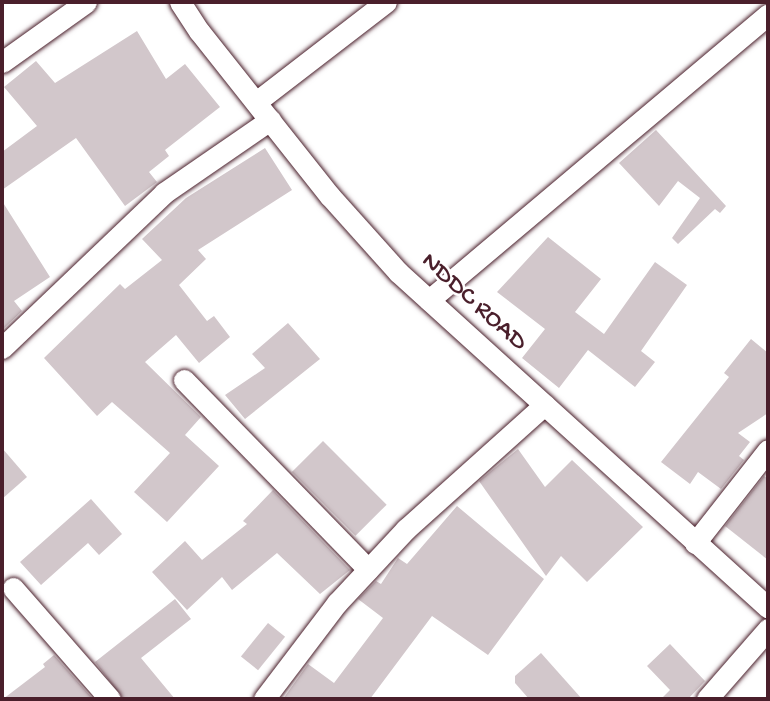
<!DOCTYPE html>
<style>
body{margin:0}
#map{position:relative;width:770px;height:701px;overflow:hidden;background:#fff;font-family:"Gochi Hand",sans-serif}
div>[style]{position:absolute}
.building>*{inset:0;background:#d2c7cb;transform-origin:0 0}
.roads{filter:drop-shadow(0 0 2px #4a1f2b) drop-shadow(0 0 2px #4a1f2b)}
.minor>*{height:21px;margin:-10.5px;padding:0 10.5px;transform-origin:10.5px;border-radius:10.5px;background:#fff}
span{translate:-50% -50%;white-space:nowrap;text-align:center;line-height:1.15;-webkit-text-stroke:5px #fff;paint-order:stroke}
.street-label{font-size:26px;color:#4a1f2b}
.frame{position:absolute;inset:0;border:4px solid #4a1f2b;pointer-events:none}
</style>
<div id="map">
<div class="building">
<div style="clip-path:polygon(137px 31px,166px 79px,185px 64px,220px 107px,165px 150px,169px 156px,149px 172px,157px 182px,125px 206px,76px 138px,2px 190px,2px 152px,37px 126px,4px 87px,36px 61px,55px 83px)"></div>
<div style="clip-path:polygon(656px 130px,726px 206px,720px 213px,715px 209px,678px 244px,672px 238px,700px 198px,678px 181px,659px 206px,619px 163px)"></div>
<div style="clip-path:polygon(265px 148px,292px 190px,198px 250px,206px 259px,179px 285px,207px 321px,214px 316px,230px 337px,199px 363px,176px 335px,145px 362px,201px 417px,185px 435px,219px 466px,167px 522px,134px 492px,170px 453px,112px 402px,97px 416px,44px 358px,120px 284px,125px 289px,162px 260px,142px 239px,186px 198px)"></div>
<div style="clip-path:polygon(2px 201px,50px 277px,14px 301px,22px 311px,2px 330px)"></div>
<div style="clip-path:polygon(548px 237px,601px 279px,575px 312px,604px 334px,655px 262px,687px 285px,641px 351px,655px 362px,635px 387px,588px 350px,559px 388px,522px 358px,545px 329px,497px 292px)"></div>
<div style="clip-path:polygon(288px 323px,320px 359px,245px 419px,225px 395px,265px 368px,252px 354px)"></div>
<div style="clip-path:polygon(751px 339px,768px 353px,768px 413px,738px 433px,750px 442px,739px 456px,744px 460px,721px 489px,698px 472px,690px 484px,661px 462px,729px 377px,724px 373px)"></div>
<div style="left:323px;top:441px;width:90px;height:44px;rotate:45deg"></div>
<div style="clip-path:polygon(2px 448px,27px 477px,2px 499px)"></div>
<div style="clip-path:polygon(518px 449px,545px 487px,572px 460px,643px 527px,587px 582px,561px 556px,546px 576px,479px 481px)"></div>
<div style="clip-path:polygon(764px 476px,768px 479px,768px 560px,725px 526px)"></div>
<div style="clip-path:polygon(273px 490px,350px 570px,320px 594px,277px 553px,232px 590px,222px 577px,187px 610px,152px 572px,185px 541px,202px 560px,247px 524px,243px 521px)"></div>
<div style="clip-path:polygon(91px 499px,122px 534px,99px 555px,88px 543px,41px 585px,20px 562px)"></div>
<div style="clip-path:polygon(457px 506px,544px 579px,488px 655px,432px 616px,370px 699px,283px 699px,308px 664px,334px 683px,383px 618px,358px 599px,376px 581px,381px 584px,398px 558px,407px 564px)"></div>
<div style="clip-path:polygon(175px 599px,191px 619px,141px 658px,175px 699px,123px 699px,95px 662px)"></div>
<div style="left:268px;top:623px;width:22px;height:43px;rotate:39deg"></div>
<div style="clip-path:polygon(670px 644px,705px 681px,688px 699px,661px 699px,670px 690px,647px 666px)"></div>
<div style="clip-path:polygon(541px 653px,582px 699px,529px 699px,515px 683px,515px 676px)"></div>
<div style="clip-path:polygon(54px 655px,93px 699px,3px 699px,45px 667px,43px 664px)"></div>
</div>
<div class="roads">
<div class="minor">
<div style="left:180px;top:2px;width:35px;rotate:57deg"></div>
<div style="left:199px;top:31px;width:211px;rotate:51.6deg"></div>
<div style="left:330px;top:196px;width:102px;rotate:48.2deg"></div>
<div style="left:398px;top:272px;width:499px;rotate:42.2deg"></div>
<div style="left:2px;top:62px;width:103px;rotate:-35.5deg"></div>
<div style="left:256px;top:102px;width:164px;rotate:-37.6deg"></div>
<div style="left:429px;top:300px;width:443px;rotate:-40.1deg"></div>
<div style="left:2px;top:348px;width:224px;rotate:-43.7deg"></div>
<div style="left:164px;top:193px;width:129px;rotate:-34.6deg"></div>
<div style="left:184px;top:380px;width:264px;rotate:45.8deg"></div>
<div style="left:695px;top:543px;width:118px;rotate:-51.9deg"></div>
<div style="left:13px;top:588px;width:147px;rotate:48.9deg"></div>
<div style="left:264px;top:699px;width:121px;rotate:-52.8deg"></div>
<div style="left:337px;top:603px;width:101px;rotate:-47deg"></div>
<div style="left:406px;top:529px;width:186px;rotate:-41.9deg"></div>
<div style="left:707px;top:699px;width:93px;rotate:-48.9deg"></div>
</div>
</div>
<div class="street-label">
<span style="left:473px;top:303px;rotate:42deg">NDDC ROAD</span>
</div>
<div class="frame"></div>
</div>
